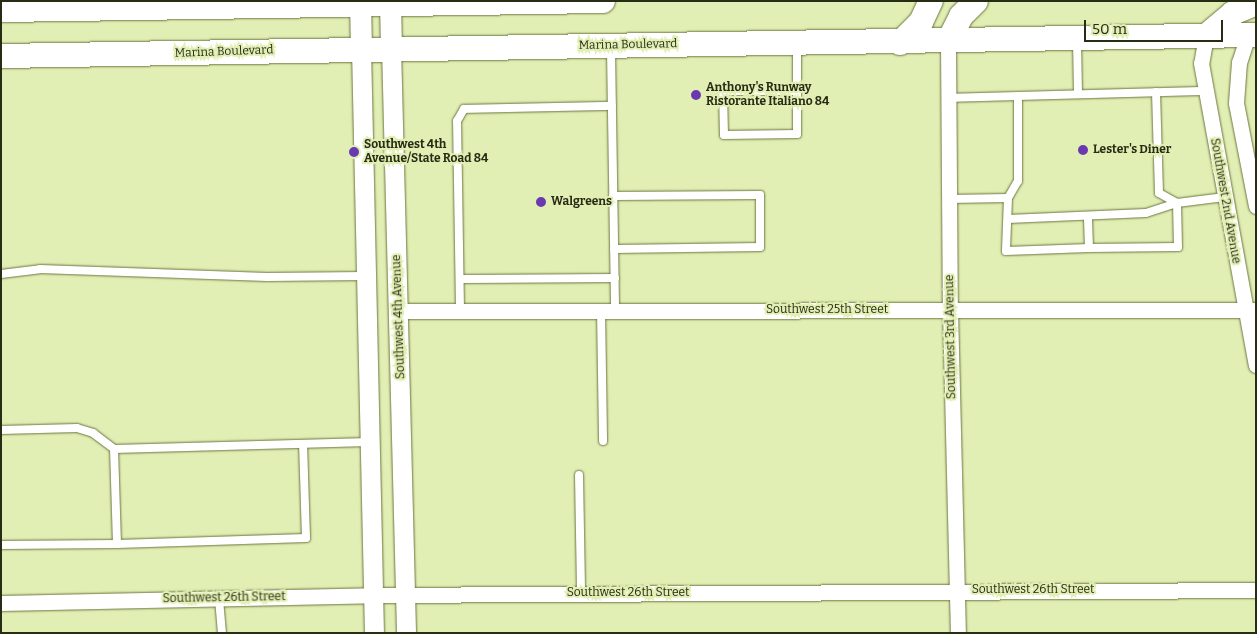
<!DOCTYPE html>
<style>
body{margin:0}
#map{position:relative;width:1257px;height:634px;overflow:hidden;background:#e2efb4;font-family:Bitter,serif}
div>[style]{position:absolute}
.roads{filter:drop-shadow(0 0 1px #6c7640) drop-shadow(0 0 1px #6c7640)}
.service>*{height:8px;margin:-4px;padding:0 4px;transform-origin:4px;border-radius:4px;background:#fff}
.minor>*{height:15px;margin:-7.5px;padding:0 7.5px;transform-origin:7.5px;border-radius:7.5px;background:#fff}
.tertiary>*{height:19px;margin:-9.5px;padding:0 9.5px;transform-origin:9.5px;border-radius:9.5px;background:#fff}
.secondary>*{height:21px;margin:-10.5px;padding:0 10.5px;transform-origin:10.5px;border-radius:10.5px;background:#fff}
.primary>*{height:24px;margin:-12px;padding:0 12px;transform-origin:12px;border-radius:12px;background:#fff}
.dots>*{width:14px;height:14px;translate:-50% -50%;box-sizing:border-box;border:2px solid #e2efb4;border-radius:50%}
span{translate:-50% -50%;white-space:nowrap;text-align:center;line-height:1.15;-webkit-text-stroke:4px #e2efb4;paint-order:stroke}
.street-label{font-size:12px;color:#272c15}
.poi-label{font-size:12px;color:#272c15;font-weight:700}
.left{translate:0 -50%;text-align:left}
.frame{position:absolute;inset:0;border:2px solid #272c15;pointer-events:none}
.scale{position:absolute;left:1084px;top:20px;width:139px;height:22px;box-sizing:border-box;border:2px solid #272c15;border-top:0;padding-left:6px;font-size:15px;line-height:18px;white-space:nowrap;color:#272c15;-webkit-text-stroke:4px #e2efb4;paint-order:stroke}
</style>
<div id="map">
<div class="roads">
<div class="service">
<div style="left:1077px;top:41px;width:53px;rotate:88.9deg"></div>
<div style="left:797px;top:46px;width:88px;rotate:90deg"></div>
<div style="left:797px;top:134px;width:73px;rotate:179.2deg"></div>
<div style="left:724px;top:135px;width:44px;rotate:-91.3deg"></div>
<div style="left:723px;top:91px;width:74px"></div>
<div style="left:611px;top:50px;width:260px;rotate:89.1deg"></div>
<div style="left:1156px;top:92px;width:101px;rotate:88.3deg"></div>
<div style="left:1159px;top:193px;width:21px;rotate:29deg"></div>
<div style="left:1177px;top:203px;width:48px;rotate:-7.1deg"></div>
<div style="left:949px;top:98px;width:257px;rotate:-1.6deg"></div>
<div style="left:613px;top:196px;width:147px;rotate:-0.4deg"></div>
<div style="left:760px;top:195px;width:52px;rotate:90deg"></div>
<div style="left:760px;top:247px;width:146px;rotate:179.2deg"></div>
<div style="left:1008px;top:198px;width:53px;rotate:92.2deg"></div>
<div style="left:1006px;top:251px;width:83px;rotate:-2.1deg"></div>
<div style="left:949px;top:199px;width:59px;rotate:-1deg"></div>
<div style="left:1008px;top:198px;width:20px;rotate:-60deg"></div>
<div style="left:1018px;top:181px;width:85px;rotate:-90deg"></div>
<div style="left:1008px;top:219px;width:138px;rotate:-2.5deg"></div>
<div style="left:1146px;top:213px;width:33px;rotate:-18deg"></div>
<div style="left:1177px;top:203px;width:44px;rotate:88.7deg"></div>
<div style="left:1178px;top:247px;width:89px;rotate:179.4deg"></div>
<div style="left:1089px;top:248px;width:32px;rotate:-92deg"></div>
<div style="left:1px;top:274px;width:39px;rotate:-7deg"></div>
<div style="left:40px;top:269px;width:227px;rotate:2deg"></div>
<div style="left:267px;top:277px;width:97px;rotate:-0.6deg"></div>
<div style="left:460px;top:279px;width:155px;rotate:-0.4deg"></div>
<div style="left:460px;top:310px;width:189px;rotate:-90.9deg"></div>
<div style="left:457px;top:121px;width:14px;rotate:-60deg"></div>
<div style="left:464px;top:109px;width:148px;rotate:-1.2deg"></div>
<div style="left:601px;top:310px;width:131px;rotate:89.1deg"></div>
<div style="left:1px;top:430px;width:76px;rotate:-1.5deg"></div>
<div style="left:77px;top:428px;width:17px;rotate:17deg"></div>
<div style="left:93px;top:433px;width:26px;rotate:37deg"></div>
<div style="left:114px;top:449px;width:255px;rotate:-1.6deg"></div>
<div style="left:579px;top:475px;width:119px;rotate:89deg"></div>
<div style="left:117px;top:544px;width:189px;rotate:-1.8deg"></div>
<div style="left:306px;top:538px;width:94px;rotate:-91.8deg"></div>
<div style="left:1px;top:545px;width:116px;rotate:-0.5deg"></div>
<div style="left:117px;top:544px;width:95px;rotate:-91.8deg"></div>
<div style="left:219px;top:599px;width:34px;rotate:85deg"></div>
</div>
<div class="minor">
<div style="left:1248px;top:35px;width:28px;rotate:108deg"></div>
<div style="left:1239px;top:62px;width:41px;rotate:94.2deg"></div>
<div style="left:1236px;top:103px;width:105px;rotate:79deg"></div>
<div style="left:1206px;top:36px;width:27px;rotate:100deg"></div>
<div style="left:1201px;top:63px;width:307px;rotate:79.7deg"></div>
<div style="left:948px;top:42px;width:267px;rotate:89.6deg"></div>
<div style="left:950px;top:309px;width:324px;rotate:88.6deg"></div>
<div style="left:398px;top:311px;width:858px;rotate:-0.07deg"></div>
<div style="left:1px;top:603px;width:372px;rotate:-1.2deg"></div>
<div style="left:373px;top:595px;width:883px;rotate:-0.32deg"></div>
</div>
<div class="tertiary">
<div style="left:391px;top:47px;width:586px;rotate:88.53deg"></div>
<div style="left:361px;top:48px;width:585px;rotate:88.73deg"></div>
</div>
<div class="secondary">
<div style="left:360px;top:1px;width:47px;rotate:88.8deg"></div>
<div style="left:390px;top:1px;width:46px;rotate:88.8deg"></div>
</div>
<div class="primary">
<div style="left:1px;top:10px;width:602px;rotate:-0.86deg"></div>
<div style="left:1206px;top:36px;width:35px;rotate:-40deg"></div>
<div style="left:1233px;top:13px;width:25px;rotate:-23deg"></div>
<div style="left:948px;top:42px;width:29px;rotate:-63deg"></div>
<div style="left:961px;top:16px;width:21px;rotate:-45deg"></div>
<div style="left:900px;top:43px;width:30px;rotate:-45deg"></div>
<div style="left:921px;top:22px;width:23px;rotate:-65deg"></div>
<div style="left:1px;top:56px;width:1255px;rotate:-0.96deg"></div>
</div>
</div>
<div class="dots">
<div style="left:696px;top:95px;background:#6a39b0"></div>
<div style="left:1083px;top:150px;background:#6a39b0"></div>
<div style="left:354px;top:152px;background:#6a39b0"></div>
<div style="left:541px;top:202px;background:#6a39b0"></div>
</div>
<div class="street-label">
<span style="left:628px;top:45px;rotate:-1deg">Marina Boulevard</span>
<span style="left:224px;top:52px;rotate:-2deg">Marina Boulevard</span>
<span style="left:1225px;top:201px;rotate:80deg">Southwest 2nd Avenue</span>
<span style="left:827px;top:310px">Southwest 25th Street</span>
<span style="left:399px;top:317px;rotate:-92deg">Southwest 4th Avenue</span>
<span style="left:951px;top:337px;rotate:-91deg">Southwest 3rd Avenue</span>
<span style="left:1033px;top:590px">Southwest 26th Street</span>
<span style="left:628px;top:593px">Southwest 26th Street</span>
<span style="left:224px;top:598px;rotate:-1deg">Southwest 26th Street</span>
</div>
<div class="poi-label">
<span class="left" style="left:706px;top:95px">Anthony's Runway<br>Ristorante Italiano 84</span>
<span class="left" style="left:364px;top:152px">Southwest 4th<br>Avenue/State Road 84</span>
<span class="left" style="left:1093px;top:150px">Lester's Diner</span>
<span class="left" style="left:551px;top:202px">Walgreens</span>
</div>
<div class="frame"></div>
<div class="scale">50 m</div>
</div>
